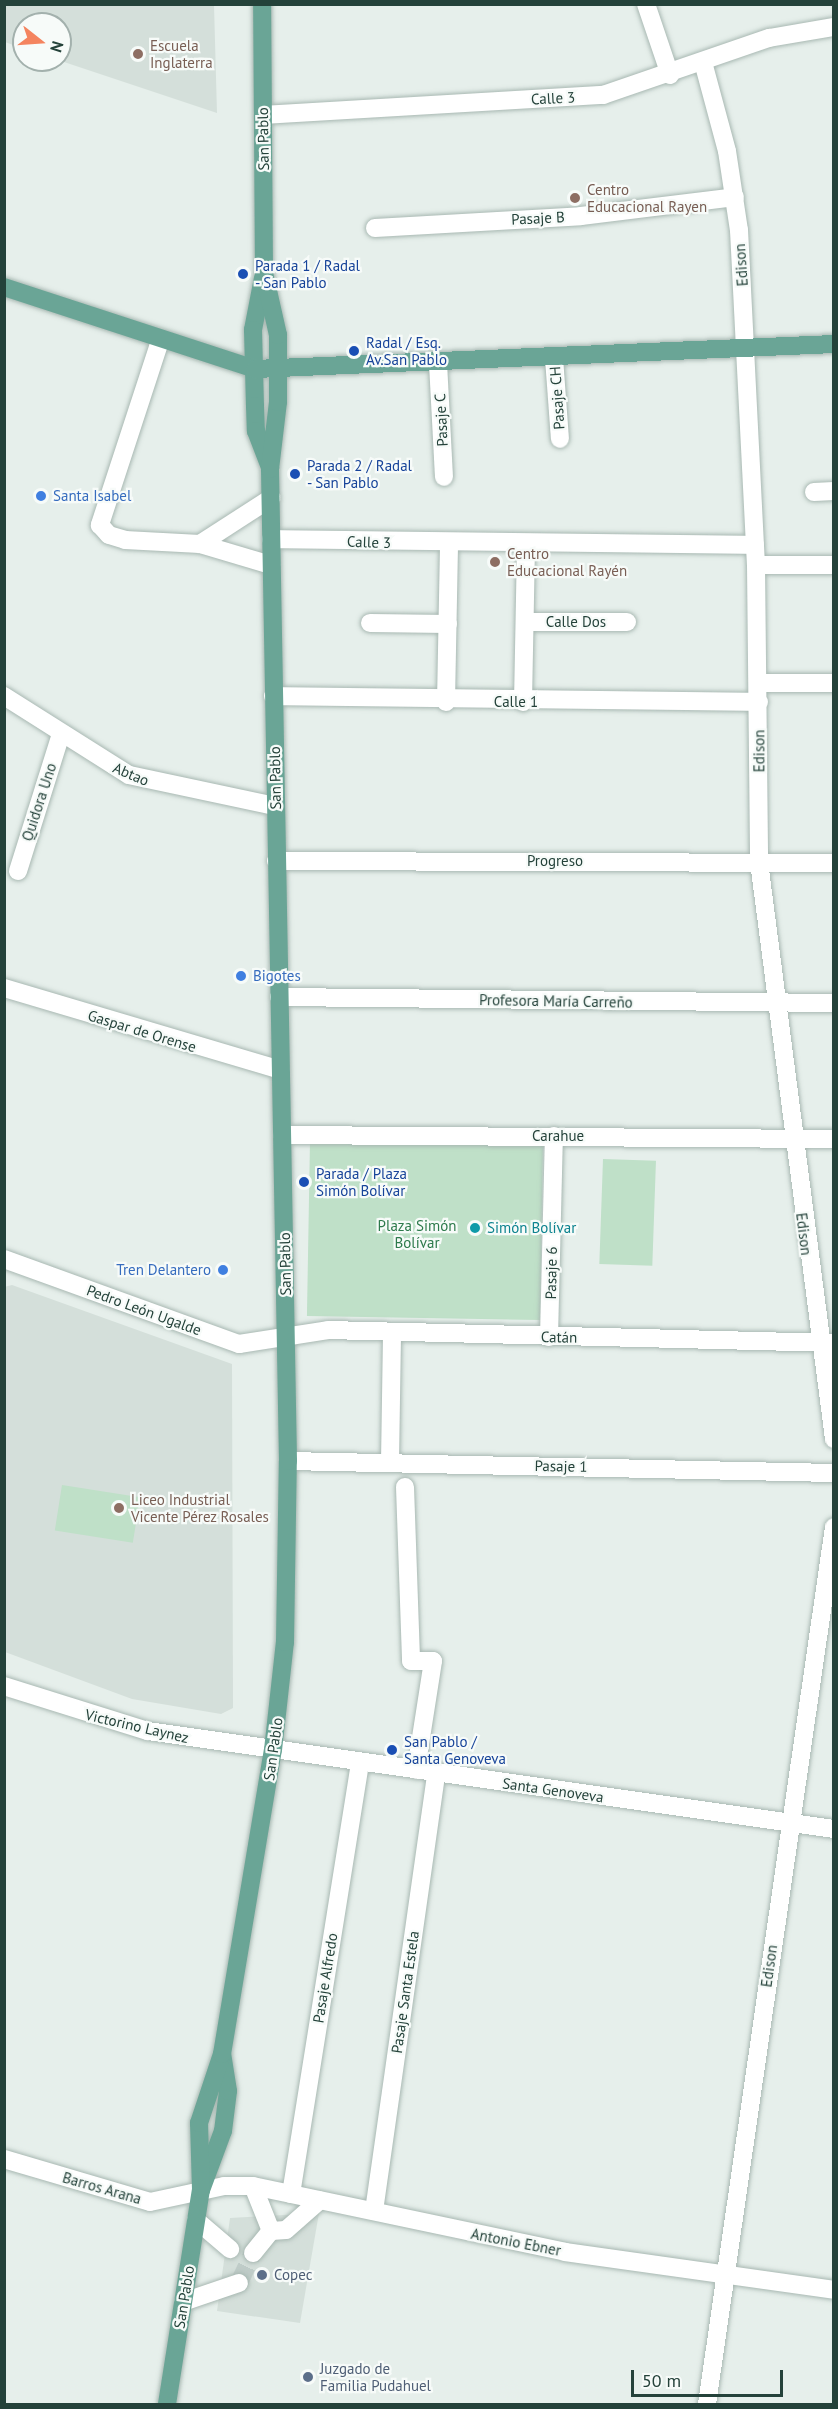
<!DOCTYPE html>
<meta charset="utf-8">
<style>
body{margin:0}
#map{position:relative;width:838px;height:2409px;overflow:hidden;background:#e6efeb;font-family:"PT Sans",sans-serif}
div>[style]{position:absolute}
.built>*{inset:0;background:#d4dfda}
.green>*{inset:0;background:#bfe0c8;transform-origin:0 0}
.minor-tunnel>*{height:18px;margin-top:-9px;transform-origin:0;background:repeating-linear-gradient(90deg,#bfccc8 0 18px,transparent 0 27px)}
.roads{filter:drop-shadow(0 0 2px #a8b8b2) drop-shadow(0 0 2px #a8b8b2)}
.minor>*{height:18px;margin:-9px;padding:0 9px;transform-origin:9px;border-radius:9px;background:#fff}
.major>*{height:18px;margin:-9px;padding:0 9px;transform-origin:9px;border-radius:9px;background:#6aa596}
.dots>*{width:16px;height:16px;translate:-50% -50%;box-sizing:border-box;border:3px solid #f7fbf9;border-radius:50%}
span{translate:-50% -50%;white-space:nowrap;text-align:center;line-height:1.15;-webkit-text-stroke:4.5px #f7fbf9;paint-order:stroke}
.education-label{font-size:15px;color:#785e54}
.left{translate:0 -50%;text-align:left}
.street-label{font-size:15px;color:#24423a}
.transit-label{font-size:15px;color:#164399}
.shop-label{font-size:15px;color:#366cbe}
.right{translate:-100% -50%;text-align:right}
.park-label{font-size:15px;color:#2d7a4b}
.culture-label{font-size:15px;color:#0d838f}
.service-label{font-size:15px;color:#4e5e75}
.frame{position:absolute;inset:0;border:6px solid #24423a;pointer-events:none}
.north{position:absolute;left:12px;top:12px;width:60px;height:60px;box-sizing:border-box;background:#f7fbf9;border:2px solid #a3b1ad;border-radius:50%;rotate:107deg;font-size:16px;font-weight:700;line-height:24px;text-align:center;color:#24423a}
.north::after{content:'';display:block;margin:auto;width:21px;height:27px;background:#f4845f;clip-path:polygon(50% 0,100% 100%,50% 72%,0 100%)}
.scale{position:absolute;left:631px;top:2370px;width:152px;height:27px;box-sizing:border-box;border:3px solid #24423a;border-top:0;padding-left:8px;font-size:18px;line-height:21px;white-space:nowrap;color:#24423a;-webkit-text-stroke:4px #f7fbf9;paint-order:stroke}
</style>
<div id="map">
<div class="built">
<div style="clip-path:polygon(5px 4px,214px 5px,217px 113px,58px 60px,60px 24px,24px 24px,24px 49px,5px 42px)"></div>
<div style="clip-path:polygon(12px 1285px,232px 1364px,233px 1708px,221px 1714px,132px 1699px,5px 1652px,4px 1287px)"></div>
<div style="clip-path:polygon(319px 2213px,300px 2323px,217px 2311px,230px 2218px)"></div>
</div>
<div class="green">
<div style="left:543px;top:1143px;width:177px;height:233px;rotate:91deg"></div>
<div style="left:603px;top:1159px;width:53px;height:105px;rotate:2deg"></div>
<div style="left:62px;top:1485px;width:79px;height:46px;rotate:9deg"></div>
</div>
<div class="minor-tunnel">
<div style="left:239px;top:2283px;width:33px;rotate:-65deg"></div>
</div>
<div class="roads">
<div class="minor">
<div style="left:646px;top:4px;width:75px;rotate:71.3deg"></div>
<div style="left:703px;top:62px;width:92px;rotate:74.9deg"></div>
<div style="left:727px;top:151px;width:80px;rotate:81.4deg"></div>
<div style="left:739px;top:230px;width:335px;rotate:87.1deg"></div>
<div style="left:756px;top:565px;width:297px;rotate:89.4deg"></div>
<div style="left:759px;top:862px;width:582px;rotate:82.59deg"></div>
<div style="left:263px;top:115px;width:341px;rotate:-3.4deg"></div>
<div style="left:603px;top:95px;width:176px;rotate:-19deg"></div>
<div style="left:769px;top:38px;width:66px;rotate:-9.6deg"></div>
<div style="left:375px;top:228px;width:206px;rotate:-3.3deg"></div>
<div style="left:581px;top:216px;width:155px;rotate:-7deg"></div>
<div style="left:160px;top:341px;width:194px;rotate:108.1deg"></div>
<div style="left:100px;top:525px;width:13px;rotate:48deg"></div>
<div style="left:109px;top:535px;width:17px;rotate:17deg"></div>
<div style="left:125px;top:540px;width:75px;rotate:3.1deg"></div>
<div style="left:200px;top:544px;width:74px;rotate:16.5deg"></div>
<div style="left:554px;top:358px;width:81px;rotate:85.8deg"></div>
<div style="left:438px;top:363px;width:114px;rotate:87deg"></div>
<div style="left:814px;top:492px;width:20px;rotate:-3deg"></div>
<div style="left:271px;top:539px;width:484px;rotate:0.7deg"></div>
<div style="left:200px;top:544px;width:85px;rotate:-32.9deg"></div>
<div style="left:756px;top:565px;width:78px"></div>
<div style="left:525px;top:622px;width:102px"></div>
<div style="left:370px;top:623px;width:78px;rotate:0.7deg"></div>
<div style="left:759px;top:683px;width:75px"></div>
<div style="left:4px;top:696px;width:148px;rotate:32.3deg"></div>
<div style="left:129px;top:775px;width:149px;rotate:12deg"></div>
<div style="left:273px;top:696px;width:486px;rotate:0.7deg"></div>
<div style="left:446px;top:702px;width:158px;rotate:-88.9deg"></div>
<div style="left:523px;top:702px;width:157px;rotate:-88.9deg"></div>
<div style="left:276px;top:861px;width:558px;rotate:0.21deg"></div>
<div style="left:18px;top:871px;width:144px;rotate:-72.6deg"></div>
<div style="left:4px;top:988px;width:288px;rotate:16.5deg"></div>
<div style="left:279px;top:997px;width:555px;rotate:0.62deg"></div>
<div style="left:282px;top:1135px;width:552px;rotate:0.42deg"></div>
<div style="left:4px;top:1259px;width:250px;rotate:19.9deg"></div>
<div style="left:239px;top:1344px;width:90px;rotate:-8.9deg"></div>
<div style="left:328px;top:1330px;width:506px;rotate:1.47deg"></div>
<div style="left:549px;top:1337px;width:201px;rotate:-88.6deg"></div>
<div style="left:288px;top:1461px;width:546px;rotate:1.26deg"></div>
<div style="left:390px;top:1462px;width:129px;rotate:-89.1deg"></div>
<div style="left:405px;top:1487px;width:174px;rotate:88deg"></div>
<div style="left:411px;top:1661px;width:22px"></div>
<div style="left:433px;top:1661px;width:110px;rotate:98.9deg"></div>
<div style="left:4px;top:1686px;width:151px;rotate:17.4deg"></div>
<div style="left:148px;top:1731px;width:693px;rotate:8.13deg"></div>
<div style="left:4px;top:2159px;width:152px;rotate:16.4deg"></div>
<div style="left:150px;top:2202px;width:76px;rotate:-12.2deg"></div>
<div style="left:224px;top:2186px;width:29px"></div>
<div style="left:253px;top:2186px;width:319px;rotate:11.9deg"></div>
<div style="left:565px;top:2252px;width:272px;rotate:8deg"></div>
<div style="left:291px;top:2194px;width:436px;rotate:-80.9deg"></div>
<div style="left:374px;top:2211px;width:442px;rotate:-81.9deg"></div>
<div style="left:196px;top:2220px;width:45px;rotate:40.5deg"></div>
<div style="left:271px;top:2231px;width:15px;rotate:-4deg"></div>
<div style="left:286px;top:2230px;width:45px;rotate:-41.4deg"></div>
<div style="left:253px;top:2253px;width:28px;rotate:-51deg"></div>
<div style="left:271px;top:2231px;width:48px;rotate:-111.8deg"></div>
<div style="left:183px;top:2302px;width:59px;rotate:-18.7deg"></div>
<div style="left:707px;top:2404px;width:886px;rotate:-81.76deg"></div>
</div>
<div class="major">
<div style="left:263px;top:278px;width:53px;rotate:100.9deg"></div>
<div style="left:253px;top:330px;width:76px;rotate:88.5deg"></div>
<div style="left:255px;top:406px;width:25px;rotate:88deg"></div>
<div style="left:256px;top:431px;width:40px;rotate:69deg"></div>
<div style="left:4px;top:287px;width:264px;rotate:18.1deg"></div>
<div style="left:255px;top:369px;width:580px;rotate:-2.47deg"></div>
<div style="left:201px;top:2190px;width:63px;rotate:-69.6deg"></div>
<div style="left:223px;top:2131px;width:40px;rotate:-82.9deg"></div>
<div style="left:228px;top:2091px;width:37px;rotate:-99deg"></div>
<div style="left:167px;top:2404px;width:217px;rotate:-81deg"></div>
<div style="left:201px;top:2190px;width:67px;rotate:-91.7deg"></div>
<div style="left:199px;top:2123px;width:73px;rotate:-71.6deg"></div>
<div style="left:222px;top:2054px;width:308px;rotate:-80.5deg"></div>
<div style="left:273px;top:1750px;width:109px;rotate:-83.7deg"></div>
<div style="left:285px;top:1642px;width:181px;rotate:-89.1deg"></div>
<div style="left:288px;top:1461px;width:992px;rotate:-91.04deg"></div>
<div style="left:270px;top:469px;width:67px;rotate:-83.2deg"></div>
<div style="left:278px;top:402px;width:67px;rotate:-90deg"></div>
<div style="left:278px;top:335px;width:64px;rotate:-102.7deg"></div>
<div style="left:264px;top:273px;width:269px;rotate:-90.4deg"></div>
</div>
</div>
<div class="dots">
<div style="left:138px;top:54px;background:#8d6e63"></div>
<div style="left:575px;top:198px;background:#8d6e63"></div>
<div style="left:243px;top:274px;background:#1a4fb4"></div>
<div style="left:354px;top:351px;background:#1a4fb4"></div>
<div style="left:295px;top:474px;background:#1a4fb4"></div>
<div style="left:41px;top:496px;background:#3f7fe0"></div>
<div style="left:495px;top:562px;background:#8d6e63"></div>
<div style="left:241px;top:976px;background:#3f7fe0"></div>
<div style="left:304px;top:1182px;background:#1a4fb4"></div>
<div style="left:475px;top:1228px;background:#0f9aa8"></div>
<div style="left:223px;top:1270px;background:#3f7fe0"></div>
<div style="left:119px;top:1508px;background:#8d6e63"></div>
<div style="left:392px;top:1750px;background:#1a4fb4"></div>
<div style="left:262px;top:2275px;background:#5c6f8a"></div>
<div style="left:308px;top:2377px;background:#5c6f8a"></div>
</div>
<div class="education-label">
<span class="left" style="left:150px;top:54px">Escuela<br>Inglaterra</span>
<span class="left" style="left:587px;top:198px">Centro<br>Educacional Rayen</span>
<span class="left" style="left:507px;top:562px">Centro<br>Educacional Rayén</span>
<span class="left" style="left:131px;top:1508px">Liceo Industrial<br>Vicente Pérez Rosales</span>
</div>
<div class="street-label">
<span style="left:553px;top:98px;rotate:-3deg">Calle 3</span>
<span style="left:263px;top:139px;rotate:-91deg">San Pablo</span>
<span style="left:538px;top:218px;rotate:-3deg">Pasaje B</span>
<span style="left:741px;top:265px;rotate:-94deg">Edison</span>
<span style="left:557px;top:398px;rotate:-94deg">Pasaje CH</span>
<span style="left:441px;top:420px;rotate:-93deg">Pasaje C</span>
<span style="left:369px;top:542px;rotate:2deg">Calle 3</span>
<span style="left:576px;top:622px">Calle Dos</span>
<span style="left:516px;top:702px">Calle 1</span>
<span style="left:759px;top:751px;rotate:-90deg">Edison</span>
<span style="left:131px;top:774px;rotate:23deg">Abtao</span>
<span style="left:275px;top:778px;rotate:-91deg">San Pablo</span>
<span style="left:39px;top:802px;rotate:-72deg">Quidora Uno</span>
<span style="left:555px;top:861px">Progreso</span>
<span style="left:556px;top:1001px;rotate:1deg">Profesora María Carreño</span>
<span style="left:142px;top:1031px;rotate:17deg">Gaspar de Orense</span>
<span style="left:558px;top:1136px">Carahue</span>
<span style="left:804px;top:1234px;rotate:83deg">Edison</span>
<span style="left:285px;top:1264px;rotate:-91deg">San Pablo</span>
<span style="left:551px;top:1273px;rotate:-89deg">Pasaje 6</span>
<span style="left:144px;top:1310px;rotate:20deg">Pedro León Ugalde</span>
<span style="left:559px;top:1337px;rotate:1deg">Catán</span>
<span style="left:561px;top:1466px;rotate:1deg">Pasaje 1</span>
<span style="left:137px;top:1726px;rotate:13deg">Victorino Laynez</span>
<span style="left:273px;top:1749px;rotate:-82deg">San Pablo</span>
<span style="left:553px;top:1790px;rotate:8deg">Santa Genoveva</span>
<span style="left:769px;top:1966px;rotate:-82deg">Edison</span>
<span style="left:325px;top:1978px;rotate:-81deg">Pasaje Alfredo</span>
<span style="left:405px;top:1992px;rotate:-82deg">Pasaje Santa Estela</span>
<span style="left:102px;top:2188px;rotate:16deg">Barros Arana</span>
<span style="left:516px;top:2242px;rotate:11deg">Antonio Ebner</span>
<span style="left:184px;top:2297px;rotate:-81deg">San Pablo</span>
</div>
<div class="transit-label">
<span class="left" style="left:255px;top:274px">Parada 1 / Radal<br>- San Pablo</span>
<span class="left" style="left:366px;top:351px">Radal / Esq.<br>Av.San Pablo</span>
<span class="left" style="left:307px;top:474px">Parada 2 / Radal<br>- San Pablo</span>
<span class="left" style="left:316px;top:1182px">Parada / Plaza<br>Simón Bolívar</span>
<span class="left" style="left:404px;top:1750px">San Pablo /<br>Santa Genoveva</span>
</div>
<div class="shop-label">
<span class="left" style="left:53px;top:496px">Santa Isabel</span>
<span class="left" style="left:253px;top:976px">Bigotes</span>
<span class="right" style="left:211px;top:1270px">Tren Delantero</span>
</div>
<div class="park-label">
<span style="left:417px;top:1234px">Plaza Simón<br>Bolívar</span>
</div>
<div class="culture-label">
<span class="left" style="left:487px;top:1228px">Simón Bolívar</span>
</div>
<div class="service-label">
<span class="left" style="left:274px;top:2275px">Copec</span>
<span class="left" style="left:320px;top:2377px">Juzgado de<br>Familia Pudahuel</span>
</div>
<div class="frame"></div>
<div class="north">N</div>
<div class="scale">50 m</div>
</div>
